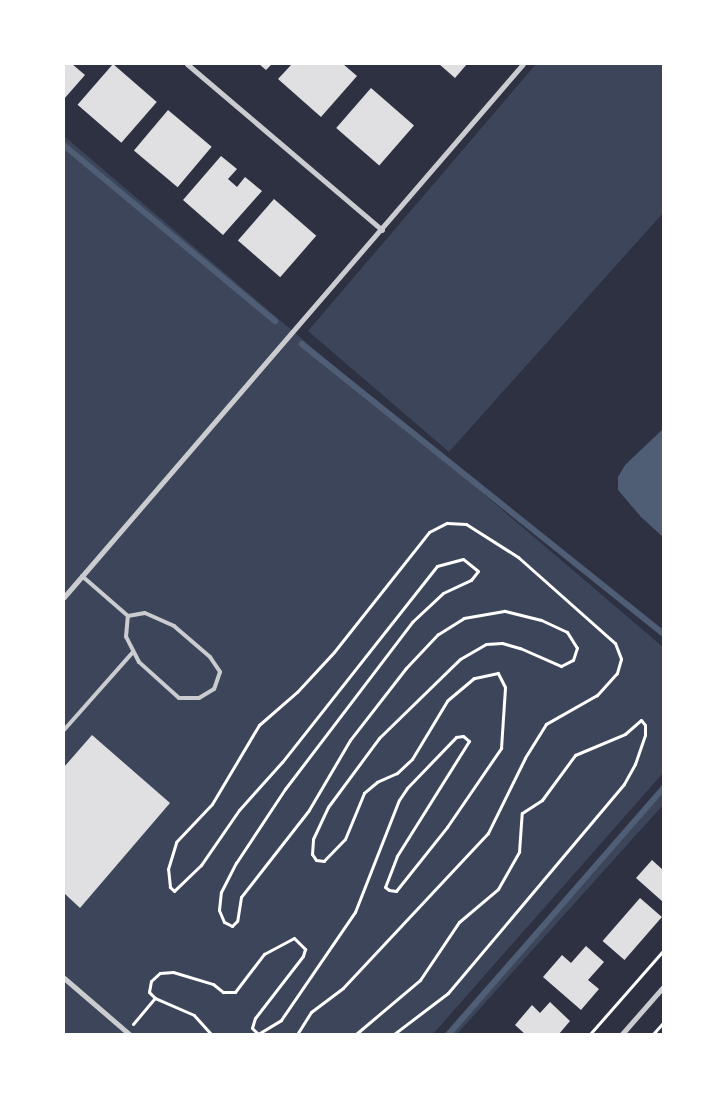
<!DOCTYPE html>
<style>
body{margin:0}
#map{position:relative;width:727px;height:1098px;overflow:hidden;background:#2d3142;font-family:Jost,sans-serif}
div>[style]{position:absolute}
.green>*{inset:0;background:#3c4559}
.water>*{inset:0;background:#4f5d75}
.stream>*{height:5.5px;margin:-2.75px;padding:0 2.75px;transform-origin:2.75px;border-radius:2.75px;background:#4f5d75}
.building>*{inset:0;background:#e0e0e3;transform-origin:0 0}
.path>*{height:3px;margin:-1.5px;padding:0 1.5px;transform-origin:1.5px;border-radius:1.5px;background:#fff}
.service>*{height:4px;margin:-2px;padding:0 2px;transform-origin:2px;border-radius:2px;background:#caccd0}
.minor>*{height:5px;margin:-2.5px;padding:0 2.5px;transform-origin:2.5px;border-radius:2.5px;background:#caccd0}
span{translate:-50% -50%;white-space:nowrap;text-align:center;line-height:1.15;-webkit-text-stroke:4px #fff;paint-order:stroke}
.frame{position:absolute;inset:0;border:65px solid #fff;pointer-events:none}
</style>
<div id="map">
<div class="green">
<div style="clip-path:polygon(536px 64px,663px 64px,663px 213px,449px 452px,308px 331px)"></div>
<div style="clip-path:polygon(64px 136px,663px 647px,663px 773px,433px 1034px,64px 1034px)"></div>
<div style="clip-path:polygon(663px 786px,663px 805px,457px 1034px,444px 1034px)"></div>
</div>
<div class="water">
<div style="clip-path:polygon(663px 429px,663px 537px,641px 517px,618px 490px,618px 477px,625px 465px)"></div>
</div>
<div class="stream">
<div style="left:64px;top:145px;width:275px;rotate:39.8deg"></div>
<div style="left:302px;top:344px;width:462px;rotate:38.7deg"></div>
<div style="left:449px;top:1034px;width:325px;rotate:-48.9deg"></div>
</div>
<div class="building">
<div style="clip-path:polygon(64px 64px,72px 64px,85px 75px,64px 99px)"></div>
<div style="left:113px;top:64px;width:58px;height:54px;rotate:41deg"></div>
<div style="clip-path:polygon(259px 64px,272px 64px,266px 70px)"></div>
<div style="clip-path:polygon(292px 64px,343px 64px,357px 76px,321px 117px,278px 79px)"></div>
<div style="clip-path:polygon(439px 64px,467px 64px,455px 78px)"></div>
<div style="left:371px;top:88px;width:57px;height:53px;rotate:41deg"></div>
<div style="left:168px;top:110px;width:57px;height:53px;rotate:40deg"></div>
<div style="clip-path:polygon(221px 156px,237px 169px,228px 179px,237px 187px,245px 177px,262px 191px,223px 235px,183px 200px)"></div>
<div style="left:274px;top:199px;width:56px;height:55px;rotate:41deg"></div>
<div style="clip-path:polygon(92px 735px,170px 803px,80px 908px,64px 893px,64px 767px)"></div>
<div style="clip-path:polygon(652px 860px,663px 870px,663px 902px,636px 878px)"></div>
<div style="left:640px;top:898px;width:29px;height:57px;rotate:41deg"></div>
<div style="clip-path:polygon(586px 946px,604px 962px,588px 980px,599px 989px,581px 1010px,543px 977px,562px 955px,571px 963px)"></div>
<div style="clip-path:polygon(550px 1002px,570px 1021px,559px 1034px,525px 1034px,515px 1025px,532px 1005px,540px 1013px)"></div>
</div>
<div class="path">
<div style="left:133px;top:1024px;width:34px;rotate:-50deg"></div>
<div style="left:211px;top:1034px;width:25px;rotate:-132deg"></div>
<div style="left:194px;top:1015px;width:43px;rotate:-156.4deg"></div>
<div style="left:155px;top:998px;width:8px;rotate:-135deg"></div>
<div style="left:149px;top:992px;width:11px;rotate:-80deg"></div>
<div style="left:151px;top:981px;width:12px;rotate:-42deg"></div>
<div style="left:160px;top:973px;width:13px;rotate:-4deg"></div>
<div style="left:173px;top:972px;width:42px;rotate:16.7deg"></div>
<div style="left:213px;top:984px;width:13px;rotate:39deg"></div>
<div style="left:223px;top:992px;width:12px"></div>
<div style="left:235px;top:992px;width:48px;rotate:-52.7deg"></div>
<div style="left:264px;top:954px;width:34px;rotate:-28deg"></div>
<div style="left:294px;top:938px;width:16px;rotate:45deg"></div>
<div style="left:305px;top:949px;width:7px;rotate:106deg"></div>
<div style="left:303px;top:956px;width:78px;rotate:127.7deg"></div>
<div style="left:255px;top:1018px;width:10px;rotate:107deg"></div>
<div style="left:252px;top:1028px;width:8px;rotate:45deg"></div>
<div style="left:258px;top:1034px;width:27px;rotate:-31deg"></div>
<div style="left:281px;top:1020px;width:131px;rotate:-55.6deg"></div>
<div style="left:355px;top:912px;width:120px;rotate:-68.6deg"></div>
<div style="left:399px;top:800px;width:14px;rotate:-56deg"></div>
<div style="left:407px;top:788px;width:71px;rotate:-46.1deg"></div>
<div style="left:456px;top:737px;width:7px;rotate:-8deg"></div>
<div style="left:463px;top:736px;width:8px;rotate:40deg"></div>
<div style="left:469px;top:741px;width:136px;rotate:122.1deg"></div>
<div style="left:397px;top:856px;width:33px;rotate:111deg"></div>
<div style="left:385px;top:887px;width:5px;rotate:37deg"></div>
<div style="left:389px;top:890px;width:7px;rotate:8deg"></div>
<div style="left:396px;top:891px;width:82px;rotate:-51.4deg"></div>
<div style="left:447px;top:827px;width:96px;rotate:-55.6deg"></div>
<div style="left:501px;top:748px;width:61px;rotate:-86.2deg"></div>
<div style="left:505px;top:687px;width:16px;rotate:-117deg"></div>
<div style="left:498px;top:673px;width:25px;rotate:168deg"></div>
<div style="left:474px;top:678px;width:35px;rotate:140deg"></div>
<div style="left:447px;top:701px;width:68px;rotate:121.1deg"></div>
<div style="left:412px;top:759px;width:21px;rotate:137deg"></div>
<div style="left:397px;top:773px;width:22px;rotate:156deg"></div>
<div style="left:377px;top:782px;width:17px;rotate:140deg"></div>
<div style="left:364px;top:793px;width:50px;rotate:112.4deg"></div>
<div style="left:345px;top:839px;width:30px;rotate:134deg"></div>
<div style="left:324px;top:861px;width:8px;rotate:-173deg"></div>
<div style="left:316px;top:860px;width:7px;rotate:-124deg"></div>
<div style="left:312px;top:854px;width:15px;rotate:-86deg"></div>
<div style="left:313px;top:839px;width:35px;rotate:-65deg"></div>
<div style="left:328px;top:807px;width:86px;rotate:-53.5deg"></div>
<div style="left:379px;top:738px;width:113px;rotate:-44.3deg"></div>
<div style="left:460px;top:659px;width:30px;rotate:-30deg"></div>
<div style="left:486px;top:644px;width:16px;rotate:-4deg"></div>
<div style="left:502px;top:643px;width:19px;rotate:16deg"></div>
<div style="left:520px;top:648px;width:45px;rotate:23.7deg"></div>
<div style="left:561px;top:666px;width:13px;rotate:-27deg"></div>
<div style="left:573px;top:660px;width:13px;rotate:-72deg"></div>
<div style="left:577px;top:648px;width:19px;rotate:-122deg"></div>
<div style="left:567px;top:632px;width:29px;rotate:-155deg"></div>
<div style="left:541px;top:620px;width:38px;rotate:-166deg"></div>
<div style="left:504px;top:611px;width:41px;rotate:170.1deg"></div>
<div style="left:464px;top:618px;width:31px;rotate:148deg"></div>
<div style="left:438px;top:634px;width:47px;rotate:133.3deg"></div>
<div style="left:406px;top:668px;width:91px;rotate:127.9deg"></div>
<div style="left:350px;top:740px;width:81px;rotate:120.4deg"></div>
<div style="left:309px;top:810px;width:110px;rotate:128deg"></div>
<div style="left:241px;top:897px;width:24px;rotate:99deg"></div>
<div style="left:237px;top:921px;width:7px;rotate:135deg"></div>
<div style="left:232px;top:926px;width:9px;rotate:-153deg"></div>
<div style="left:224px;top:922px;width:13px;rotate:-113deg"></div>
<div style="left:219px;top:910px;width:18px;rotate:-84deg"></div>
<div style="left:221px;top:892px;width:33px;rotate:-63deg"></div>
<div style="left:236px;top:863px;width:89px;rotate:-56.5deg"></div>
<div style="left:285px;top:789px;width:210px;rotate:-52.7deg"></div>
<div style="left:412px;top:622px;width:42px;rotate:-43.1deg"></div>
<div style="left:443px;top:593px;width:31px;rotate:-25deg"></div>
<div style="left:471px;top:580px;width:11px;rotate:-52deg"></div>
<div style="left:478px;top:571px;width:19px;rotate:-141deg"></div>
<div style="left:463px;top:559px;width:27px;rotate:165deg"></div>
<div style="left:437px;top:566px;width:250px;rotate:128.3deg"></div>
<div style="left:282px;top:762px;width:64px;rotate:131.9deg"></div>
<div style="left:239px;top:810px;width:67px;rotate:124.6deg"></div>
<div style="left:201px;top:865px;width:37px;rotate:136deg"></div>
<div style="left:174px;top:891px;width:6px;rotate:-135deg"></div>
<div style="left:170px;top:887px;width:18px;rotate:-96deg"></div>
<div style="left:168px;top:869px;width:28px;rotate:-73deg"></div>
<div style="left:176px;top:842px;width:52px;rotate:-46.5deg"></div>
<div style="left:212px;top:804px;width:92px;rotate:-59.3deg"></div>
<div style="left:259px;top:725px;width:50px;rotate:-41deg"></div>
<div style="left:297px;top:692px;width:54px;rotate:-47.2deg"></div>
<div style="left:334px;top:652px;width:153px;rotate:-51.6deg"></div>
<div style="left:429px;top:532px;width:20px;rotate:-27deg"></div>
<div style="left:447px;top:523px;width:19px;rotate:3deg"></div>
<div style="left:466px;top:524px;width:62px;rotate:32.4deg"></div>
<div style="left:518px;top:557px;width:130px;rotate:41.6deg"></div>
<div style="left:615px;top:643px;width:17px;rotate:69deg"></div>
<div style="left:621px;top:659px;width:15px;rotate:106deg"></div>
<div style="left:617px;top:673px;width:30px;rotate:132deg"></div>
<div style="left:597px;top:695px;width:59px;rotate:150.4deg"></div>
<div style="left:546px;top:724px;width:40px;rotate:122deg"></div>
<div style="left:525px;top:758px;width:84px;rotate:116.3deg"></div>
<div style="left:488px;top:833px;width:212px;rotate:133.1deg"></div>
<div style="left:343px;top:988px;width:40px;rotate:143deg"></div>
<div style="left:311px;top:1012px;width:26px;rotate:122deg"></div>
<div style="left:356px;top:1034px;width:84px;rotate:-40.2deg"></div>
<div style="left:420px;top:980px;width:70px;rotate:-56.1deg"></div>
<div style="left:459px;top:922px;width:51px;rotate:-40.2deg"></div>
<div style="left:498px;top:889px;width:43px;rotate:-60.4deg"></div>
<div style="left:519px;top:852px;width:39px;rotate:-86deg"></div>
<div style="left:522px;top:813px;width:24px;rotate:-33deg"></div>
<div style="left:542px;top:800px;width:56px;rotate:-53.7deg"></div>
<div style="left:575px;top:755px;width:54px;rotate:-22.8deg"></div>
<div style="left:625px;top:734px;width:21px;rotate:-41deg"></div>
<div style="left:641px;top:720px;width:6px;rotate:51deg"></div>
<div style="left:645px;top:725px;width:10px;rotate:90deg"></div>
<div style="left:645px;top:735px;width:31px;rotate:109deg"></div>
<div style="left:635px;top:764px;width:23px;rotate:119deg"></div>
<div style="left:624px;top:784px;width:273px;rotate:130.1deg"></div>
<div style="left:448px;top:993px;width:68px;rotate:142.8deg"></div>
<div style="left:590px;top:1034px;width:111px;rotate:-48.7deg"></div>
<div style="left:653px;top:1034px;width:15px;rotate:-48deg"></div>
</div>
<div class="service">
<div style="left:82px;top:576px;width:61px;rotate:41deg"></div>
<div style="left:145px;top:613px;width:32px;rotate:24deg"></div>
<div style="left:174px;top:626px;width:48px;rotate:40.7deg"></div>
<div style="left:210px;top:657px;width:18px;rotate:56deg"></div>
<div style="left:220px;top:672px;width:18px;rotate:109deg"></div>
<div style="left:214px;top:689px;width:17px;rotate:149deg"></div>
<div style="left:199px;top:698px;width:20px;rotate:180deg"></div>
<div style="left:179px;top:698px;width:54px;rotate:-138deg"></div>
<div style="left:139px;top:662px;width:28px;rotate:-117deg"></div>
<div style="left:126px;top:637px;width:21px;rotate:-85deg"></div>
<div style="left:128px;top:616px;width:17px;rotate:-10deg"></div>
<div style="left:64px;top:730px;width:104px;rotate:-48.5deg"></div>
</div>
<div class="minor">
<div style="left:187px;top:64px;width:256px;rotate:40.4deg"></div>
<div style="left:64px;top:597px;width:703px;rotate:-49.27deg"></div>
<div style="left:64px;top:978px;width:86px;rotate:40.7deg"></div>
<div style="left:622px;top:1034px;width:62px;rotate:-48.9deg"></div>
</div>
<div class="frame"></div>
</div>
